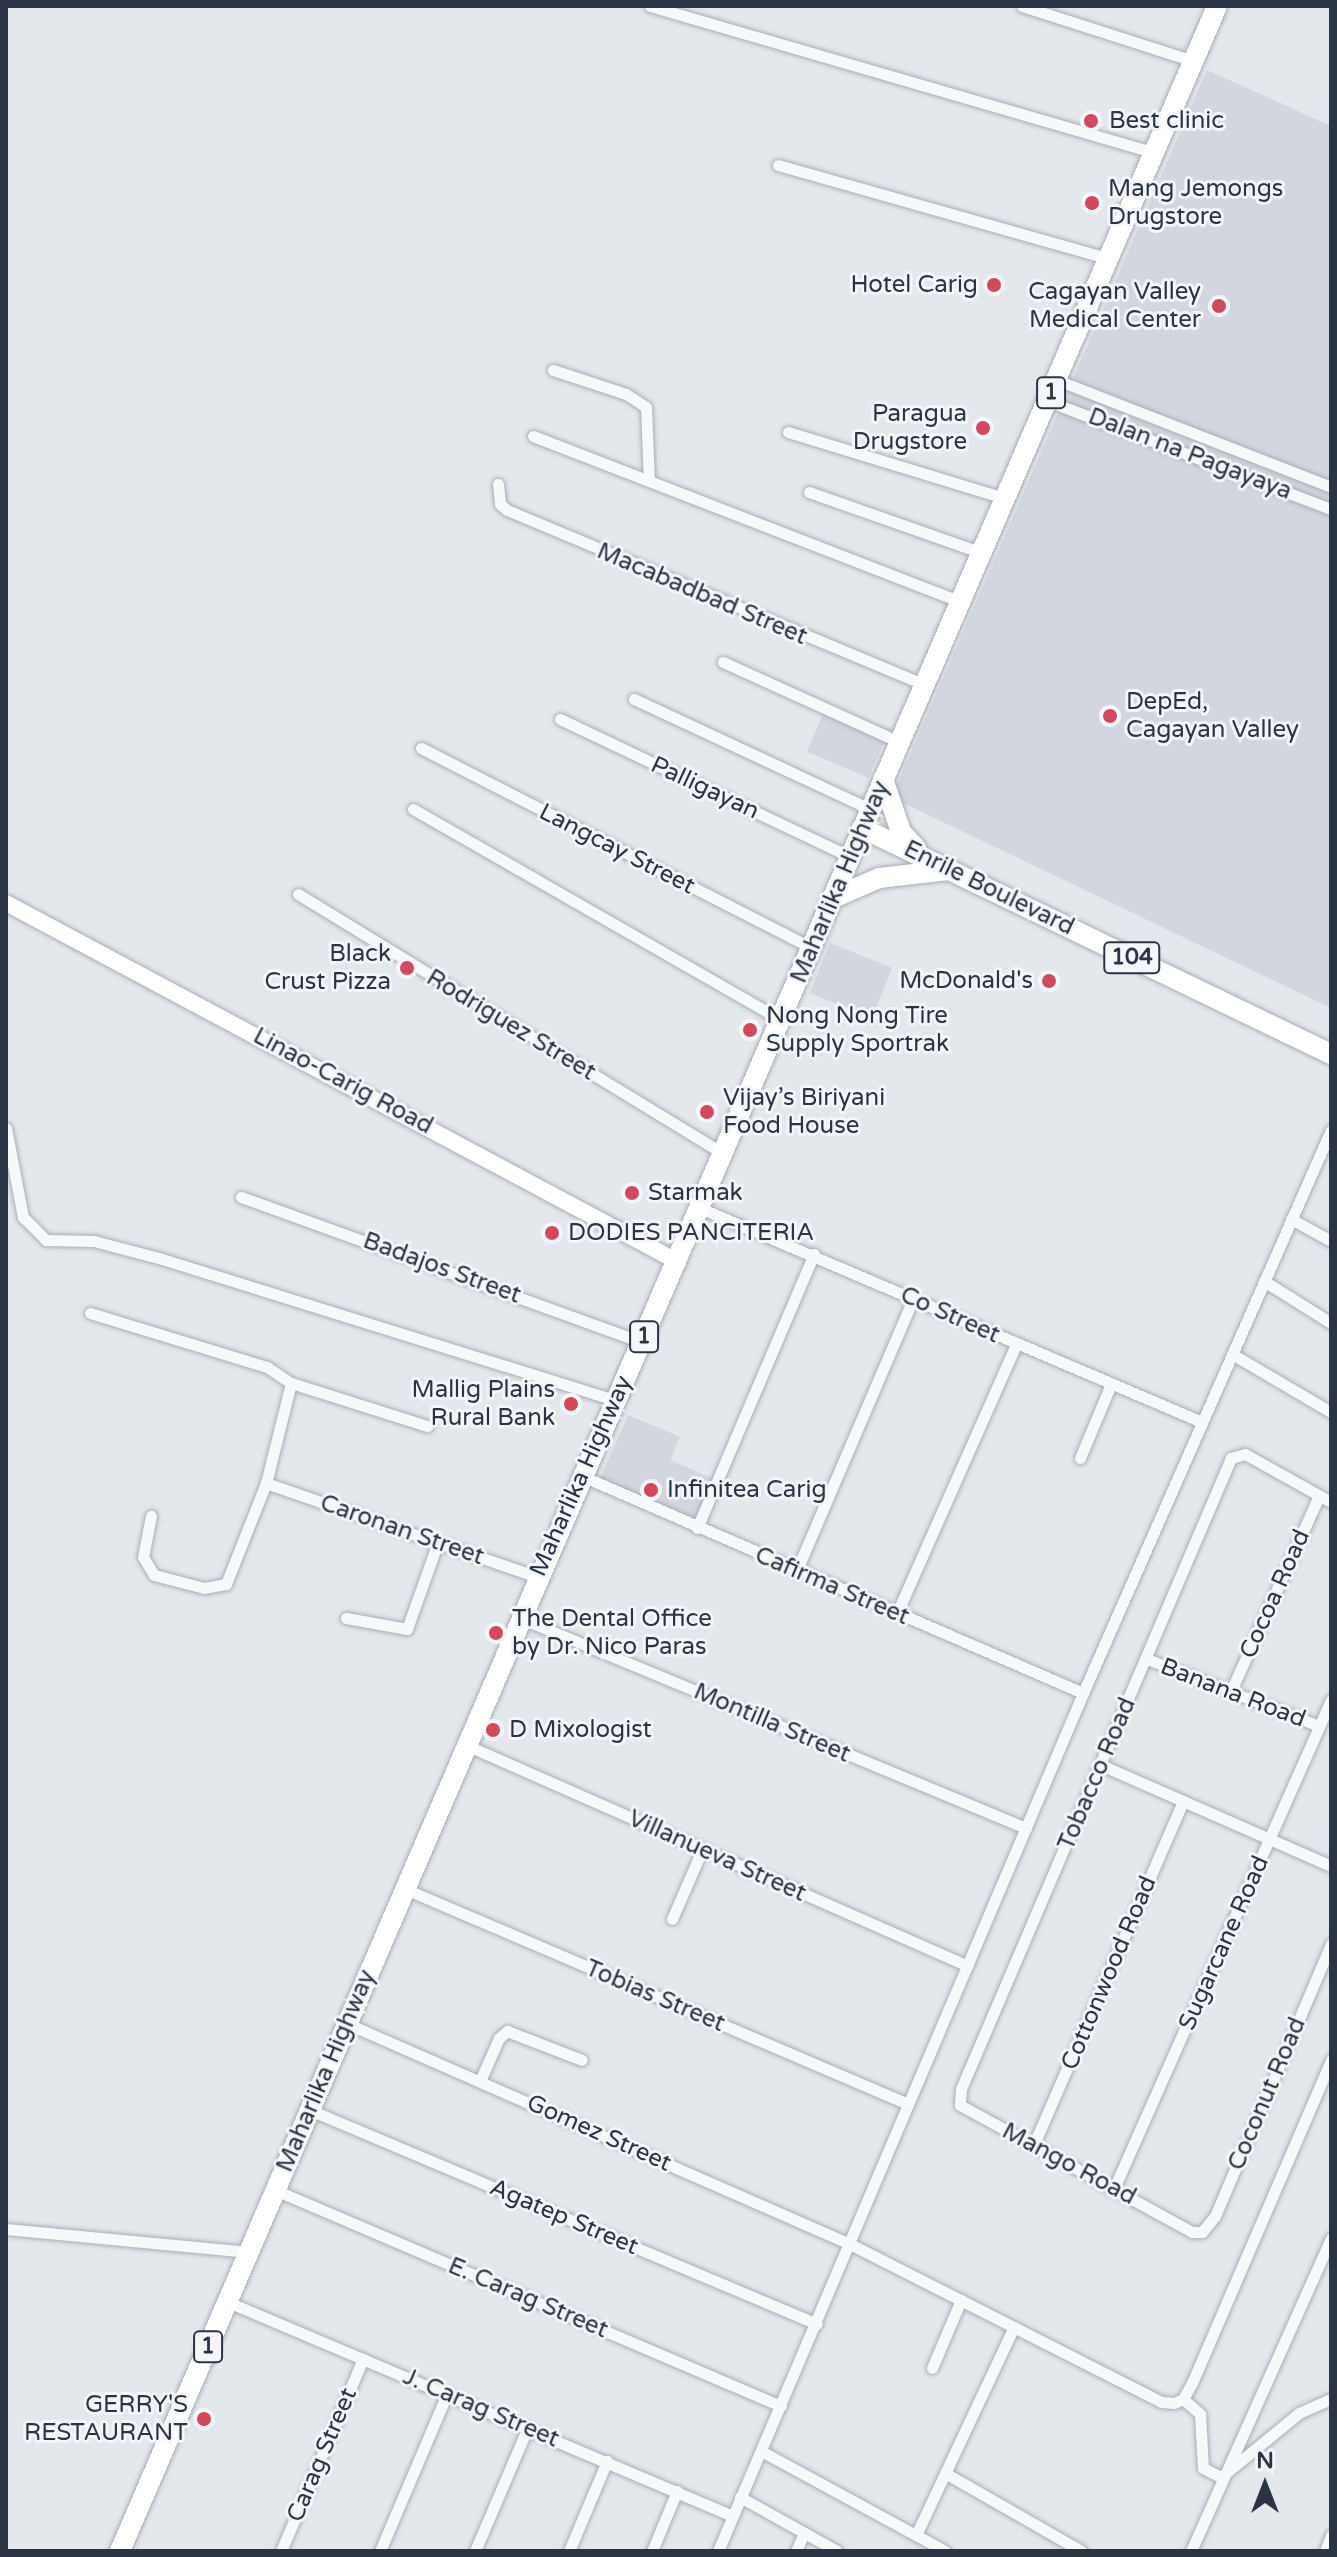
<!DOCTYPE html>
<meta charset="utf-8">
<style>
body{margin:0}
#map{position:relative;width:1337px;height:2557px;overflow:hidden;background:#e4e7ec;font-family:"Varela Round",sans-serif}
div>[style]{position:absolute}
.built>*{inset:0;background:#d2d6de;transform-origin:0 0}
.roads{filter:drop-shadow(0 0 2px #a9aeb7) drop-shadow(0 0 2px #a9aeb7)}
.street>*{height:11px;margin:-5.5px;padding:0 5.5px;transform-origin:5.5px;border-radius:5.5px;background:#f7f8fa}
.secondary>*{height:16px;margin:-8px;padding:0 8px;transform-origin:8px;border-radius:8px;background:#fff}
.highway>*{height:20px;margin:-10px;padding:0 10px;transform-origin:10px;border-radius:10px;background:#fff}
.dots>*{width:22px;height:22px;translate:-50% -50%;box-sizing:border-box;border:4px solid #f4f6f9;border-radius:50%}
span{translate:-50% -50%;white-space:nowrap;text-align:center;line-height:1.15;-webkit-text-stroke:6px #f4f6f9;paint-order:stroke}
.shield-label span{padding:2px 6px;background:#f4f6f9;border:2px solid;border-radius:6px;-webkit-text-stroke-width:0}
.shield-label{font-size:22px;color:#2b3445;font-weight:700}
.poi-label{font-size:24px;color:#2b3445}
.left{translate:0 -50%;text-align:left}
.right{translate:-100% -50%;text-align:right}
.street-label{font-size:24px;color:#2b3445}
.frame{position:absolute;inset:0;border:8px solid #2b3445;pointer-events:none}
.north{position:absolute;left:1225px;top:2445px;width:80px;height:80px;-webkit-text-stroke:6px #f4f6f9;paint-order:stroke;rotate:0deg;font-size:22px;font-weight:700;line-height:32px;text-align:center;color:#2b3445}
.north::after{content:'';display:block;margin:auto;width:28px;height:36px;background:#2b3445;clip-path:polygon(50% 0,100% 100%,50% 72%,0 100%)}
</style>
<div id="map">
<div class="built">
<div style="clip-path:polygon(1207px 70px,1331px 126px,1331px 1008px,901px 802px,895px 789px)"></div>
<div style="left:823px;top:714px;width:67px;height:41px;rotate:23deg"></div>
<div style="left:830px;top:943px;width:67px;height:54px;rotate:22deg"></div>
<div style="clip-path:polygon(628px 1415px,680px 1437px,670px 1460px,716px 1480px,696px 1525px,598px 1483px)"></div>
</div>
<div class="roads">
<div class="street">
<div style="left:650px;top:6px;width:523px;rotate:16.22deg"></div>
<div style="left:1022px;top:6px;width:180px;rotate:17.8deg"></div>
<div style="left:778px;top:165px;width:341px;rotate:15.8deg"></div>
<div style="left:553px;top:370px;width:77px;rotate:18.2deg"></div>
<div style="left:626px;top:394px;width:24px;rotate:33deg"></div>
<div style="left:646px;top:407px;width:74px;rotate:87.7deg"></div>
<div style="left:1057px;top:380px;width:294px;rotate:21.3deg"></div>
<div style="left:1048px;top:401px;width:303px;rotate:20.9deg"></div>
<div style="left:788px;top:432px;width:229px;rotate:17deg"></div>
<div style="left:533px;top:436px;width:459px;rotate:21.2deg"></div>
<div style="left:498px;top:484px;width:20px;rotate:84deg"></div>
<div style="left:500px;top:504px;width:9px;rotate:41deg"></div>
<div style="left:507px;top:510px;width:454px;rotate:22.7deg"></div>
<div style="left:809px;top:492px;width:183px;rotate:19.4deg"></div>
<div style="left:723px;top:662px;width:193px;rotate:24.4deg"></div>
<div style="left:634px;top:699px;width:260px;rotate:25deg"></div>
<div style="left:560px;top:719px;width:321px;rotate:25.4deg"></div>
<div style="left:421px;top:748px;width:439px;rotate:27.1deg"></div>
<div style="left:413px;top:809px;width:425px;rotate:29.8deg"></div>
<div style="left:298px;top:894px;width:499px;rotate:31.4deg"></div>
<div style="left:6px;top:1128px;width:91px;rotate:79.2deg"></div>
<div style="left:23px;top:1217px;width:33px;rotate:45deg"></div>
<div style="left:46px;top:1240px;width:48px;rotate:1.2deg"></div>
<div style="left:94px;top:1241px;width:70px;rotate:14.8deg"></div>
<div style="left:162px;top:1259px;width:473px;rotate:17.3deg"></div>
<div style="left:241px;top:1197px;width:426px;rotate:19.9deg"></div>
<div style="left:700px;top:1208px;width:546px;rotate:23.09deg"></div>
<div style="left:1291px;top:1219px;width:46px;rotate:28.8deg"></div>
<div style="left:1264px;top:1281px;width:79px;rotate:32.1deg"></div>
<div style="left:90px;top:1313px;width:185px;rotate:17deg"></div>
<div style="left:267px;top:1367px;width:29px;rotate:34deg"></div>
<div style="left:291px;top:1383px;width:103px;rotate:104deg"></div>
<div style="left:266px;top:1483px;width:109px;rotate:111.6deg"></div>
<div style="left:226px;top:1584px;width:22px;rotate:170deg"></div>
<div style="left:204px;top:1588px;width:52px;rotate:-165.4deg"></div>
<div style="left:154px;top:1575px;width:21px;rotate:-121deg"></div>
<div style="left:143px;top:1557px;width:42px;rotate:-79deg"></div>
<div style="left:1232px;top:1354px;width:115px;rotate:30.4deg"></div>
<div style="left:291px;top:1383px;width:143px;rotate:17.5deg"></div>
<div style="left:1080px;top:1458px;width:80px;rotate:-67.3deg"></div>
<div style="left:582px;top:1476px;width:546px;rotate:23.42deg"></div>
<div style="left:266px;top:1483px;width:287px;rotate:19.1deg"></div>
<div style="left:1331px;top:1502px;width:98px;rotate:-150.8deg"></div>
<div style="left:1245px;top:1454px;width:15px;rotate:164deg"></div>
<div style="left:1231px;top:1458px;width:686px;rotate:113.17deg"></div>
<div style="left:961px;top:2089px;width:16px;rotate:94deg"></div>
<div style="left:960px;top:2105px;width:264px;rotate:28.7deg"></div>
<div style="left:1192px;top:2232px;width:10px"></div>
<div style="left:1202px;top:2232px;width:21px;rotate:-51deg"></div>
<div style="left:1215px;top:2216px;width:296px;rotate:-66.9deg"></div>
<div style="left:697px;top:1528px;width:298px;rotate:-66.9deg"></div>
<div style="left:796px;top:1572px;width:297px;rotate:-66.8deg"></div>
<div style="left:897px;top:1613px;width:294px;rotate:-66.1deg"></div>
<div style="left:346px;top:1618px;width:62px;rotate:10.2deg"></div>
<div style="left:407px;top:1629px;width:92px;rotate:-70.4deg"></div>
<div style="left:520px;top:1618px;width:548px;rotate:22.54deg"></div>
<div style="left:1147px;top:1659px;width:185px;rotate:21.3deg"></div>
<div style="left:1230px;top:1693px;width:216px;rotate:-65.7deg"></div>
<div style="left:466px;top:1745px;width:548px;rotate:23.76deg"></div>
<div style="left:1101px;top:1765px;width:251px;rotate:23.7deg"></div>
<div style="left:403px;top:1888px;width:549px;rotate:23.16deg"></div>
<div style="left:672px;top:1919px;width:75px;rotate:-66.5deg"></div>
<div style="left:348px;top:2024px;width:548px;rotate:23.67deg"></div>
<div style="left:850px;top:2244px;width:349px;rotate:26.9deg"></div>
<div style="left:1161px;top:2402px;width:13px;rotate:4deg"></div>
<div style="left:1174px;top:2403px;width:10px;rotate:-24deg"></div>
<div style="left:1183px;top:2399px;width:18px;rotate:-61deg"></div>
<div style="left:1192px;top:2383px;width:352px;rotate:-66.7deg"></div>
<div style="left:480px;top:2081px;width:47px;rotate:-66.2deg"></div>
<div style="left:499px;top:2038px;width:11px;rotate:-41deg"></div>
<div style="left:507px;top:2031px;width:80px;rotate:21.1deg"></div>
<div style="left:310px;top:2110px;width:550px;rotate:22.88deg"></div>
<div style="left:1034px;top:2144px;width:374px;rotate:-66.5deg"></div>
<div style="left:1115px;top:2186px;width:532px;rotate:-66.04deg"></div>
<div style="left:275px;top:2190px;width:550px;rotate:23.12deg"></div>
<div style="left:6px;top:2229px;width:244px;rotate:5.4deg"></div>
<div style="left:228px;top:2302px;width:548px;rotate:22.97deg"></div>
<div style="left:932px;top:2368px;width:74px;rotate:-66.9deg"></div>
<div style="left:1183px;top:2399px;width:23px;rotate:41deg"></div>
<div style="left:1200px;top:2414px;width:54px;rotate:86.8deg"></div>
<div style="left:1203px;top:2468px;width:20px;rotate:27deg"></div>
<div style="left:1221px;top:2477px;width:101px;rotate:-39.4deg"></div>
<div style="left:1299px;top:2413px;width:35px;rotate:-24deg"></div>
<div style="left:761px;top:2451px;width:209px;rotate:28.5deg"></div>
<div style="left:945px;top:2473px;width:157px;rotate:29.8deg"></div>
<div style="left:740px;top:2497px;width:111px;rotate:29.1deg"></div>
<div style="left:916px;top:2535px;width:230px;rotate:-64.8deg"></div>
<div style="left:281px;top:2551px;width:209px;rotate:-66.9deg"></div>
<div style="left:380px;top:2551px;width:171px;rotate:-66.9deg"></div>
<div style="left:475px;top:2551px;width:135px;rotate:-66.9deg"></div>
<div style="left:569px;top:2551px;width:98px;rotate:-67.1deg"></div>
<div style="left:652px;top:2551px;width:65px;rotate:-67.4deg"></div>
<div style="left:718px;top:2551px;width:932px;rotate:-66.95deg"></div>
<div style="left:1083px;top:1693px;width:615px;rotate:-66.23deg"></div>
<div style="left:796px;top:2551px;width:20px;rotate:-66deg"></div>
<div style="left:1191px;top:2551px;width:343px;rotate:-65.9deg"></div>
<div style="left:1325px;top:2551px;width:17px;rotate:-69deg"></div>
</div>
<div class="secondary">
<div style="left:6px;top:903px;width:762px;rotate:28.11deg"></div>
</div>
<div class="highway">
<div style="left:883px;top:779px;width:56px;rotate:71.2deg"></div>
<div style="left:901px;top:832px;width:22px;rotate:47deg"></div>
<div style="left:862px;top:828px;width:521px;rotate:25.73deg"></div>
<div style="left:833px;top:898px;width:50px;rotate:-23.5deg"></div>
<div style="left:879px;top:878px;width:69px;rotate:-6.6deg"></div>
<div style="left:120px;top:2551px;width:2771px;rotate:-66.68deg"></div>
</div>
</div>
<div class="dots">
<div style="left:1091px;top:121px;background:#d1495b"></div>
<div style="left:1092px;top:203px;background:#d1495b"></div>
<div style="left:994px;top:285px;background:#d1495b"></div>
<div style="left:1219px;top:306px;background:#d1495b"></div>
<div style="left:983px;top:428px;background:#d1495b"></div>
<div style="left:1110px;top:716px;background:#d1495b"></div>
<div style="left:407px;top:968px;background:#d1495b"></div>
<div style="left:1049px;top:981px;background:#d1495b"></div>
<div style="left:750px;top:1030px;background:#d1495b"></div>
<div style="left:707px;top:1112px;background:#d1495b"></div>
<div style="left:632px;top:1193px;background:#d1495b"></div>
<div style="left:552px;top:1233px;background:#d1495b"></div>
<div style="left:571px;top:1404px;background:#d1495b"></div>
<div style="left:651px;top:1490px;background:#d1495b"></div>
<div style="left:496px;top:1633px;background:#d1495b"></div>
<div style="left:493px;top:1730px;background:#d1495b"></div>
<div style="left:204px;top:2419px;background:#d1495b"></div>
</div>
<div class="shield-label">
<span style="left:1051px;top:393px">1</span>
<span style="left:1132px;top:958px">104</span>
<span style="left:644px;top:1337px">1</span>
<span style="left:208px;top:2347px">1</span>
</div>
<div class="poi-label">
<span class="left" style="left:1109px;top:121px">Best clinic</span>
<span class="left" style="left:1108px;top:203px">Mang Jemongs<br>Drugstore</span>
<span class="right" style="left:978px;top:285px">Hotel Carig</span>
<span class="right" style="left:1201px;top:306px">Cagayan Valley<br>Medical Center</span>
<span class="right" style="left:967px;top:428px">Paragua<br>Drugstore</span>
<span class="left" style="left:1126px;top:716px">DepEd,<br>Cagayan Valley</span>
<span class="right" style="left:391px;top:968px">Black<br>Crust Pizza</span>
<span class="right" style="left:1033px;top:981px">McDonald's</span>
<span class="left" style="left:766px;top:1030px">Nong Nong Tire<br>Supply Sportrak</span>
<span class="left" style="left:723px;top:1112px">Vijay’s Biriyani<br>Food House</span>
<span class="left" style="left:648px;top:1193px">Starmak</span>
<span class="left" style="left:568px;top:1233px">DODIES PANCITERIA</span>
<span class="right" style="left:555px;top:1404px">Mallig Plains<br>Rural Bank</span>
<span class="left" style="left:667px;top:1490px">Infinitea Carig</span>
<span class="left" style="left:512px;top:1633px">The Dental Office<br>by Dr. Nico Paras</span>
<span class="left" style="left:509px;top:1730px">D Mixologist</span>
<span class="right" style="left:188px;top:2419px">GERRY'S<br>RESTAURANT</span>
</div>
<div class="street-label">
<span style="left:1190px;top:454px;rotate:21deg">Dalan na Pagayaya</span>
<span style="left:702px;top:594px;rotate:23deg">Macabadbad Street</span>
<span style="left:705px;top:788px;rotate:25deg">Palligayan</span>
<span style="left:617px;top:849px;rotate:27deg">Langcay Street</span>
<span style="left:840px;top:882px;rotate:-67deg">Maharlika Highway</span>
<span style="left:989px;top:888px;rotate:26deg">Enrile Boulevard</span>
<span style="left:511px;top:1025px;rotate:31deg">Rodriguez Street</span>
<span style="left:343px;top:1081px;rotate:28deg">Linao-Carig Road</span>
<span style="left:442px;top:1268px;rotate:20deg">Badajos Street</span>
<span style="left:950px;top:1315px;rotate:24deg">Co Street</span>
<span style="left:581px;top:1476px;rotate:-66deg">Maharlika Highway</span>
<span style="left:402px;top:1530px;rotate:19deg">Caronan Street</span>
<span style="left:832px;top:1586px;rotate:23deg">Cafirma Street</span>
<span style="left:1275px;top:1594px;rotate:-66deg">Cocoa Road</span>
<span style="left:1233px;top:1693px;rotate:21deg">Banana Road</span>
<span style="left:772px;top:1723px;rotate:23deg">Montilla Street</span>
<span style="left:1097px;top:1774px;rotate:-67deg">Tobacco Road</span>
<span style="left:717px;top:1856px;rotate:24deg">Villanueva Street</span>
<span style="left:1224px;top:1943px;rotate:-66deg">Sugarcane Road</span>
<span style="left:1109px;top:1973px;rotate:-67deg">Cottonwood Road</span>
<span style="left:655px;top:1996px;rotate:23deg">Tobias Street</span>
<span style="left:326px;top:2071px;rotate:-67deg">Maharlika Highway</span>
<span style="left:1267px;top:2094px;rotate:-67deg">Coconut Road</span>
<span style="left:599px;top:2133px;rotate:24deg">Gomez Street</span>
<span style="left:1069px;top:2164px;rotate:28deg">Mango Road</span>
<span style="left:564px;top:2217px;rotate:23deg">Agatep Street</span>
<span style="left:528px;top:2298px;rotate:23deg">E. Carag Street</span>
<span style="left:481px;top:2408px;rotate:23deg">J. Carag Street</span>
<span style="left:322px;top:2455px;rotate:-67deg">Carag Street</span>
</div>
<div class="frame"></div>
<div class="north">N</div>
</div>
